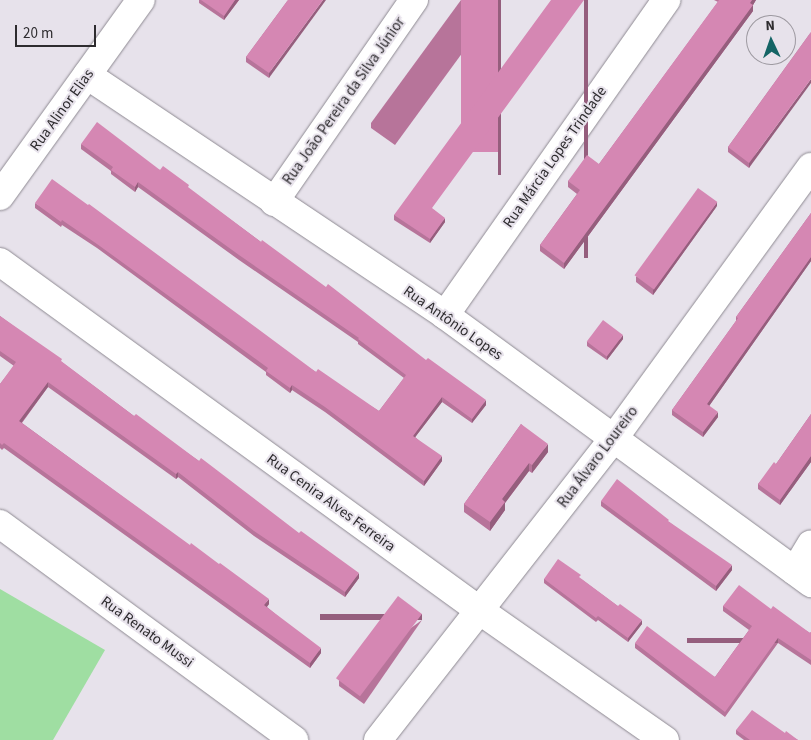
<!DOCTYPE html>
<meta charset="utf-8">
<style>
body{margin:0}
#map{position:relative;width:811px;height:740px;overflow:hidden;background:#e7e2eb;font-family:"Source Sans 3",sans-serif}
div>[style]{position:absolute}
.green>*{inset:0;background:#9fdea2}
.roads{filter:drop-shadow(0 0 1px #8e8a92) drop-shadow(0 0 1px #8e8a92)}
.minor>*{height:28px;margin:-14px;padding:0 14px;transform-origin:14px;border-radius:14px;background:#fff}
.wall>*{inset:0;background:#b7749a}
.shaded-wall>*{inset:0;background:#955e7d;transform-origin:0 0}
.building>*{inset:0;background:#d587b3;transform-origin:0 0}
span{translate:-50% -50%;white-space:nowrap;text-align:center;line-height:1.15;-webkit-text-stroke:4px #e7e2eb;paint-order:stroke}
.street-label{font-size:15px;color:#2e2c2f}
.north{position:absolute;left:746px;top:15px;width:50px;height:50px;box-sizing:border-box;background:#e7e2eb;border:1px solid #9d99a0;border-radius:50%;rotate:357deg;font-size:14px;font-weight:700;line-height:20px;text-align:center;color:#2e2c2f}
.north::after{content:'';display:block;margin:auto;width:18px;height:22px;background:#146465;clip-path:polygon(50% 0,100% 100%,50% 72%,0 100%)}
.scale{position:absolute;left:15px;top:25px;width:81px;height:22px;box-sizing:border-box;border:2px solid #2e2c2f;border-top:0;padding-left:6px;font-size:15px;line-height:18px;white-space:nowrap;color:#2e2c2f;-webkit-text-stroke:4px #e7e2eb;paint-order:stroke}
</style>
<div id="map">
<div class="green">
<div style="clip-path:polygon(0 589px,105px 650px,53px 740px,0 740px)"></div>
</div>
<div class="roads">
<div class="minor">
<div style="left:87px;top:75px;width:431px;rotate:33.8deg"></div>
<div style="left:445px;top:315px;width:454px;rotate:36.2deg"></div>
<div style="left:0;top:196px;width:241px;rotate:-54.3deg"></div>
<div style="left:274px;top:202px;width:246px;rotate:-55.3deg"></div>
<div style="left:0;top:262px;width:592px;rotate:36deg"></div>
<div style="left:479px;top:610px;width:227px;rotate:35deg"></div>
<div style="left:445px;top:315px;width:385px;rotate:-54.9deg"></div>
<div style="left:0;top:524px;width:365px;rotate:36.3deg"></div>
<div style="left:795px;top:571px;width:31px;rotate:-59deg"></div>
<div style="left:378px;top:740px;width:383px;rotate:-52deg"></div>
<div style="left:614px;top:438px;width:335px;rotate:-54deg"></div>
</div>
</div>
<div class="wall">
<div style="clip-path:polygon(199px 0,239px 0,224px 20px,199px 3px)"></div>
<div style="clip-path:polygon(288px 0,269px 78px,246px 62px,246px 57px)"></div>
<div style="clip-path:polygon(461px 0,501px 0,395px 145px,371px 128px,371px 123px)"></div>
<div style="clip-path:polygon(714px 0,756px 0,753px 5px,753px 11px,564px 269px,540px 251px,540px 245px,577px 194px,568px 187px,568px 181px,599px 164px,718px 2px)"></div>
<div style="clip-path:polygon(811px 32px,749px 168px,728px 152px,728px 147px)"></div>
<div style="clip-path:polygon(81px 144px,160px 170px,189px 189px,261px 242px,486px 405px,472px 423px,442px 402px,415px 437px,442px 461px,424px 486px,325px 412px,292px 390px,290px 393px,266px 375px,266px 372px,97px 248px,62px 225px,61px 227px,35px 208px,35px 203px,316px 372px,379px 411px,404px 378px,358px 344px,358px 342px,239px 260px,138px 187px,135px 192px,111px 174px,111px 171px,81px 149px)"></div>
<div style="clip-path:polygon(717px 206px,653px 295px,636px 282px,636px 277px)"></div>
<div style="clip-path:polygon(434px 210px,445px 222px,430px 243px,394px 220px,394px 215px)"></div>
<div style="clip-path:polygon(811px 213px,811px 261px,709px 406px,718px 417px,703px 437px,672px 415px,672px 410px,736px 321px,736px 317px)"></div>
<div style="clip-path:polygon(0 316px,134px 416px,199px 461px,359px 578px,345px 597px,254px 536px,178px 477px,176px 479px,48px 387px,22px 423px,269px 604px,267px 607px,321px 653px,310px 668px,4px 448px,2px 450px,0 448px,0 384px,14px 366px,0 356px)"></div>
<div style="clip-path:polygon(623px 339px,607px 360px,587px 346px,587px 342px)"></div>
<div style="clip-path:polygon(811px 414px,811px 462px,780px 505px,758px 489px,758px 484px,776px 464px)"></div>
<div style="clip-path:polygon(521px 424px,548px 452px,532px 473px,529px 471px,505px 503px,505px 510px,490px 531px,464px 512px,464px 504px)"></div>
<div style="clip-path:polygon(601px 501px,669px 522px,732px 570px,716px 591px,601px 506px)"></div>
<div style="clip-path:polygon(544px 579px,581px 579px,642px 624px,628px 642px,598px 620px,596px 622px,544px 583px)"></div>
<div style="clip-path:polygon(723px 606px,771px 609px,810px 633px,811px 632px,811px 665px,778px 643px,725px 717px,635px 648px,635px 643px,715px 677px,749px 630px,723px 611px)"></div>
<div style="clip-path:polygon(422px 620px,364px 704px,339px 686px,339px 680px)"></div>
<div style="clip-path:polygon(736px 730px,785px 733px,798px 740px,744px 740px,736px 734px)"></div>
</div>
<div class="shaded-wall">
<div style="clip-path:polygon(235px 0,239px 0,224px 20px,224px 16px)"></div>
<div style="clip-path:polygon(323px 0,326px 0,269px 78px,269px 73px)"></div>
<div style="left:498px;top:0;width:3px;height:175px"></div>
<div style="left:584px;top:0;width:4px;height:258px"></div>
<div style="clip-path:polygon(752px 0,756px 0,753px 5px,753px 11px,564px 269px,564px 263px)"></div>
<div style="clip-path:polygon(811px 79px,811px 83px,749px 168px,749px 163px)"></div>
<div style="clip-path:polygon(138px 182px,138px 187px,135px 192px,135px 187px)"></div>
<div style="clip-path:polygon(717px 202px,717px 206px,653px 295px,653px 290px)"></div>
<div style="clip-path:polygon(445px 218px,445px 222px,430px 243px,430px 239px)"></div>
<div style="clip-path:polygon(811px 257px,811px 261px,707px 409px,707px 404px)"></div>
<div style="clip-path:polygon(623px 335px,623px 339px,607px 360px,607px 356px)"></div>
<div style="clip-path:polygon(48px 382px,48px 387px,19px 426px,19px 421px)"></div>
<div style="clip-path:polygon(292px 385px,292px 390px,290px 393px,290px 388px)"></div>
<div style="clip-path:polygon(442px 397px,442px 402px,413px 440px,413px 436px)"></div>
<div style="clip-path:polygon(486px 400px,486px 405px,472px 423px,472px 419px)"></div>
<div style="clip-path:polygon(718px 412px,718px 417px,703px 437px,703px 432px)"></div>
<div style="clip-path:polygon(548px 444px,548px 452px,532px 473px,532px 465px)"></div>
<div style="clip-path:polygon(442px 456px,442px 461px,424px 486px,424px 481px)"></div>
<div style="clip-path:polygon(811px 456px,811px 462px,780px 505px,780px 500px)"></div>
<div style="clip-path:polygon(529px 463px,529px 471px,505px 503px,505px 510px,490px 531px,490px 522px,502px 499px)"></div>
<div style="clip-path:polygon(178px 472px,178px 477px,176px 479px,176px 474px)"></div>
<div style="clip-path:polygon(732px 565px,732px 570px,716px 591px,716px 586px)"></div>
<div style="clip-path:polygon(359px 573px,359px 578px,345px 597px,345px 592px)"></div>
<div style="clip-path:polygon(269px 599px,269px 604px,264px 610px,264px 605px)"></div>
<div style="left:422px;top:614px;width:6px;height:102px;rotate:90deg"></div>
<div style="clip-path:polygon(642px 620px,642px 624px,628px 642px,628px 638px)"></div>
<div style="left:778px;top:638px;width:5px;height:91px;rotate:90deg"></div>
<div style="clip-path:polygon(321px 648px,321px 653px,310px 668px,310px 663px)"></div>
</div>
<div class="building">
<div style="clip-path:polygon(201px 0,235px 0,224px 16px)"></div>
<div style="clip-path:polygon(288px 0,323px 0,269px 73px,246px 57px)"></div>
<div style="left:461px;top:0;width:37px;height:152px"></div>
<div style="clip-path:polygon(551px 0,584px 0,432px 208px,445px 218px,430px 239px,394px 215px)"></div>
<div style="clip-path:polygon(719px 0,752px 0,750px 3px,753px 5px,564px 263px,540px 245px,580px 190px,568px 181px,587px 155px,599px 164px)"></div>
<div style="clip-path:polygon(811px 32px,811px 79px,749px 163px,728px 147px)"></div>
<div style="clip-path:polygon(97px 122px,160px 170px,163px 166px,189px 185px,188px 187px,261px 242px,262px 240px,326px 287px,328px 284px,426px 360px,428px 358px,486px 400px,472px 419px,442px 397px,413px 436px,442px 456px,424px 481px,325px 407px,292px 385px,290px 388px,266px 371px,268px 368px,97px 244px,62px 220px,61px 222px,35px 203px,52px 179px,88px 205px,89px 204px,316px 372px,318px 369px,379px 411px,406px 375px,358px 339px,359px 338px,239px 255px,138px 182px,135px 187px,111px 170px,113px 167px,81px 144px)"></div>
<div style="left:698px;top:188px;width:24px;height:108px;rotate:36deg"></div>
<div style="clip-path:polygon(811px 213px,811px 257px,707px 404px,718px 412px,703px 432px,672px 410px,738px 318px,736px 317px)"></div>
<div style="clip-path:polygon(0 316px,62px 359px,61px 361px,134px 416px,136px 414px,199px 461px,201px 458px,299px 533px,301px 531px,359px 573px,345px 592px,254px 531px,178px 472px,176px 474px,48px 382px,19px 421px,190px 545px,191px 543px,219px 564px,220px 563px,269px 599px,264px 605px,321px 648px,310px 663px,4px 443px,2px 445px,0 443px,0 384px,16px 362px,0 351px)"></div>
<div style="left:603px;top:320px;width:25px;height:27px;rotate:37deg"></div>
<div style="clip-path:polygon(811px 414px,811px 456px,780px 500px,758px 484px,774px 462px,776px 464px)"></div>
<div style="clip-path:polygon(521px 424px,548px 444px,532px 465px,529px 463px,502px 499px,505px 502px,490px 522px,464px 504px)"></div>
<div style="clip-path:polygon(617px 479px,669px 520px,668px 521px,732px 565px,716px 586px,601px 501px)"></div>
<div style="clip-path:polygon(558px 559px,581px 575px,579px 577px,618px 606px,620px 604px,642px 620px,628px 638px,598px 616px,596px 618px,544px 579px)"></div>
<div style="clip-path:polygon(739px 585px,771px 609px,773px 606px,810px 633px,811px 632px,811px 660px,778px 638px,725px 712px,635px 643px,647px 626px,715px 677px,752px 626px,723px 606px)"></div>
<div style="left:398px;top:596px;width:30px;height:103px;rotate:37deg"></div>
<div style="clip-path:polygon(752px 710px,785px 733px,786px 731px,798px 740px,750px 740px,736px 730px)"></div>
</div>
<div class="street-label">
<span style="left:344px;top:101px;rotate:-55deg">Rua João Pereira da Silva Júnior</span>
<span style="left:62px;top:110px;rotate:-54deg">Rua Alinor Elias</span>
<span style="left:555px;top:157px;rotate:-55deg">Rua Márcia Lopes Trindade</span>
<span style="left:453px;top:323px;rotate:35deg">Rua Antônio Lopes</span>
<span style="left:598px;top:457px;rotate:-53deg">Rua Álvaro Loureiro</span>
<span style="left:331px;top:503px;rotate:36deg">Rua Cenira Alves Ferreira</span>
<span style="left:147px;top:632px;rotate:36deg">Rua Renato Mussi</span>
</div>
<div class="north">N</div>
<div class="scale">20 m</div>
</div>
